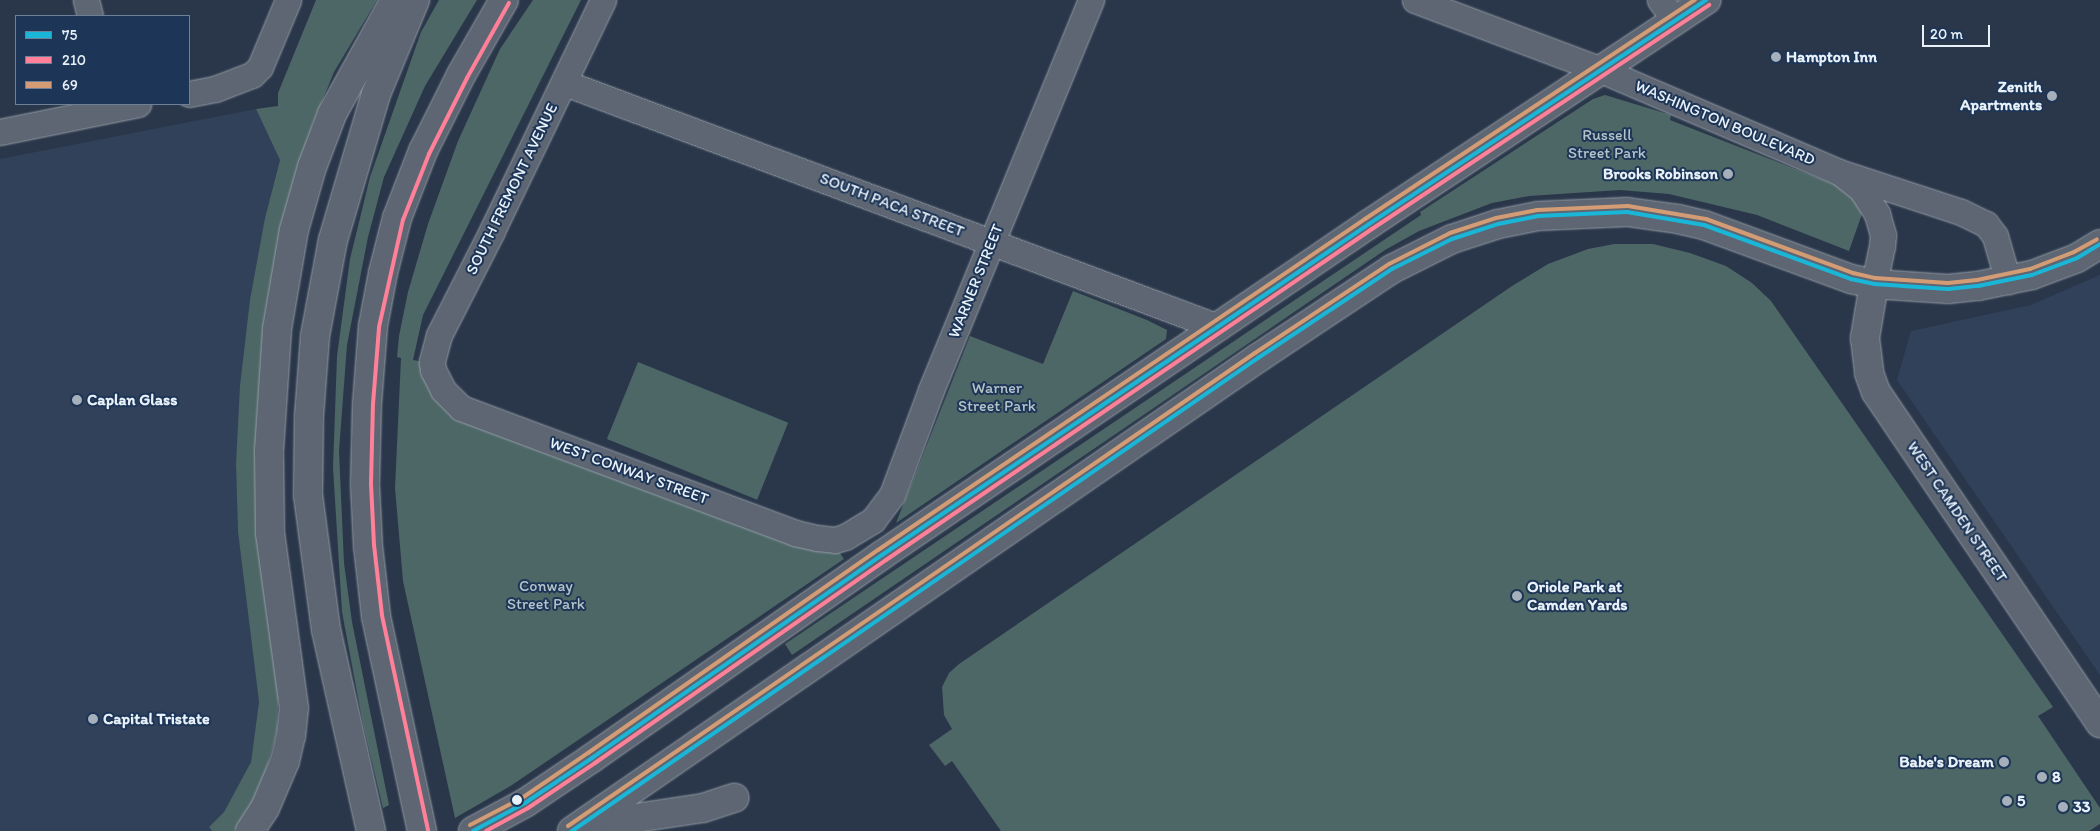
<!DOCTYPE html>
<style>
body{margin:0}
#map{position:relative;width:2100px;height:831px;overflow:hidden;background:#2a374a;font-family:Itim,sans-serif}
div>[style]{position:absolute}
.built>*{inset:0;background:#31415a}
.green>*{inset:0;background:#4d6767;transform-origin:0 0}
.roads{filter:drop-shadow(0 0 1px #959da7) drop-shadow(0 0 1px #959da7)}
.street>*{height:25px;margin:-12.5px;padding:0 12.5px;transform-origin:12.5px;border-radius:12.5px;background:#5d6672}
.secondary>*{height:28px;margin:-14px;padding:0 14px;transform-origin:14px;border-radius:14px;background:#5d6672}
.primary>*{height:28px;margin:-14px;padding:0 14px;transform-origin:14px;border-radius:14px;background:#5d6672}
.highway>*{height:28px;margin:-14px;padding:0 14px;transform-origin:14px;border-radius:14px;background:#5d6672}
.bus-1>*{height:4px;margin:-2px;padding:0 2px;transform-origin:2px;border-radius:2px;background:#1ab6d8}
.bus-2>*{height:4px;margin:-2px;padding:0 2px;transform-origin:2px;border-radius:2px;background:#ff8098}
.bus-3>*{height:4px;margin:-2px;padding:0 2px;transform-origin:2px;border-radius:2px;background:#d39c74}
.dots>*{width:14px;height:14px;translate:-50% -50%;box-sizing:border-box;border:2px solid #1d3557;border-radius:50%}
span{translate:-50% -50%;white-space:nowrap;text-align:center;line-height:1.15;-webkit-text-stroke:4px #1d3557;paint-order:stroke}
.poi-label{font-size:16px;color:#e8f1f8;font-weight:700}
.left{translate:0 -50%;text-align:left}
.right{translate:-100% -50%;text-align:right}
.street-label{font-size:16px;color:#e8f1f8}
.park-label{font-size:16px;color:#b4c3c7}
.legend{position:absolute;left:15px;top:15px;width:175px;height:90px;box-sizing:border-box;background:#1d3557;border:1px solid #6e8097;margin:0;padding:6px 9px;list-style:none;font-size:15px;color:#e8f1f8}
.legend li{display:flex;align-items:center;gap:10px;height:25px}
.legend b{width:25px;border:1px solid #6e8097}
.scale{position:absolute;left:1922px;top:25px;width:68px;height:22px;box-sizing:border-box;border:2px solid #e8f1f8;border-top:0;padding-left:6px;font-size:15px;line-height:18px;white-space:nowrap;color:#e8f1f8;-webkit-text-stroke:4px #1d3557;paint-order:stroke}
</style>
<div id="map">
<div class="built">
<div style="clip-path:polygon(256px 109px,280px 160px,265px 218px,236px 464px,238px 532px,259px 702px,251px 762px,224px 812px,209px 827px,212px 831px,0 831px,0 159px)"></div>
<div style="clip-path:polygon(2100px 275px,2100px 675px,1897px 380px,1911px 331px,2031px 305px)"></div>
</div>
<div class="green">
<div style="clip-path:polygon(316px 0,377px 0,334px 72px,313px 123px,299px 165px,273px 273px,257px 417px,258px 528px,279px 686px,277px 730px,264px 779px,246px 816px,234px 831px,212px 831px,209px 827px,224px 812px,251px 762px,259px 702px,238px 532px,236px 464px,240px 386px,250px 300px,265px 218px,280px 160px,256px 109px,278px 106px,278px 93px)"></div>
<div style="clip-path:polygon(439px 0,477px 0,425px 86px,384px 177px,368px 237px,347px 345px,339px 451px,344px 563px,352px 622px,389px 805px,383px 808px,363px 724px,342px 612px,333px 468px,337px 356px,350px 259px,370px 177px,421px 32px)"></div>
<div style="clip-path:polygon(533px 0,581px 0,423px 315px,413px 360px,424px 362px,440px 400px,837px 549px,844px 559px,512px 785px,455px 818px,403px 581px,395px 488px,401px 358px,397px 357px,399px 336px,408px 292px,428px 224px,458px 141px,500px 49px)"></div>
<div style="clip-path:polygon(1605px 95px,1671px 115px,1670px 120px,1836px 185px,1852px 196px,1862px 214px,1849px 251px,1757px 215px,1669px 194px,1620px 190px,1529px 196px,1492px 203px,1419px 231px,1385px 250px,792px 655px,785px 644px,1421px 215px,1420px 212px,1593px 99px)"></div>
<div style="clip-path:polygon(1614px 244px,1653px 244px,1690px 253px,1726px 266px,1752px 283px,1771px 301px,2053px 707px,2038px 716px,2100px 808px,2100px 824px,2089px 831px,1001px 831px,952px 761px,945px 766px,929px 745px,952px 729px,944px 715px,942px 687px,949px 673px,959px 664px,1512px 286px,1548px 264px,1588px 249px)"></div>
<div style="clip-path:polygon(1073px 291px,1147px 320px,1167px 330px,1166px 339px,896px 523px,970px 336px,1043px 364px)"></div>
<div style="left:638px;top:362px;width:162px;height:83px;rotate:22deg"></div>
</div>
<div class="roads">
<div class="street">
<div style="left:86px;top:0;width:16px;rotate:76deg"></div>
<div style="left:603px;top:0;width:256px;rotate:115.7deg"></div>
<div style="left:492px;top:231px;width:117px;rotate:117deg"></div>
<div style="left:439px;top:335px;width:28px;rotate:105deg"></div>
<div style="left:432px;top:362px;width:8px;rotate:83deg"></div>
<div style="left:433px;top:370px;width:22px;rotate:63deg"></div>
<div style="left:443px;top:390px;width:25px;rotate:45deg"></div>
<div style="left:461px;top:408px;width:357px;rotate:20.5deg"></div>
<div style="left:795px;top:533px;width:23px;rotate:13deg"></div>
<div style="left:817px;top:538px;width:18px;rotate:6deg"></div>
<div style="left:835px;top:540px;width:10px;rotate:-17deg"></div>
<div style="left:845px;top:537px;width:33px;rotate:-31deg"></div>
<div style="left:873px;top:520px;width:31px;rotate:-53deg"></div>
<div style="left:892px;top:495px;width:112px;rotate:-69.6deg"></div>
<div style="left:931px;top:390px;width:422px;rotate:-67.7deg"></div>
<div style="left:1415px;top:0;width:199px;rotate:20.6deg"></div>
<div style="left:1601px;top:70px;width:259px;rotate:23.2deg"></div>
<div style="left:1839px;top:172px;width:128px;rotate:18.2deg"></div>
<div style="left:1961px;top:212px;width:28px;rotate:26deg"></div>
<div style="left:1986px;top:224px;width:15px;rotate:53deg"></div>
<div style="left:1995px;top:236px;width:47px;rotate:73.9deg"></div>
<div style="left:1660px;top:0;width:26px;rotate:54deg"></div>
<div style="left:565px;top:83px;width:697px;rotate:20.49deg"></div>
<div style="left:189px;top:94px;width:26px;rotate:-11deg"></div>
<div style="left:215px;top:89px;width:40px;rotate:-21deg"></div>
<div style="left:252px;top:75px;width:11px;rotate:-45deg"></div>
<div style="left:260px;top:67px;width:73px;rotate:-67.3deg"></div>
<div style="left:0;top:132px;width:141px;rotate:-11.5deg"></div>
<div style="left:1843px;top:175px;width:23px;rotate:38deg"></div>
<div style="left:1861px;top:189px;width:30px;rotate:57deg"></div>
<div style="left:1877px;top:214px;width:22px;rotate:74deg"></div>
<div style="left:1883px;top:235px;width:11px;rotate:95deg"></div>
<div style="left:1882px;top:246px;width:39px;rotate:102deg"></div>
</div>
<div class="secondary">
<div style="left:1874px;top:284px;width:55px;rotate:99.5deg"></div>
<div style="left:1865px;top:338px;width:35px;rotate:83deg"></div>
<div style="left:1869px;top:373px;width:20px;rotate:70deg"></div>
<div style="left:1876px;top:392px;width:400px;rotate:55.9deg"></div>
</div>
<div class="primary">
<div style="left:587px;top:830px;width:30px;rotate:-17deg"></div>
<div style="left:616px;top:821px;width:88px;rotate:-8.5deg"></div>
<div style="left:703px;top:808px;width:33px;rotate:-18deg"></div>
<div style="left:250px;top:831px;width:27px;rotate:-57deg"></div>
<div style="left:265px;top:808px;width:51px;rotate:-66.9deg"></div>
<div style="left:285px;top:761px;width:26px;rotate:-77deg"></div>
<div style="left:291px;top:736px;width:28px;rotate:-84deg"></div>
<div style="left:294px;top:708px;width:177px;rotate:-97.8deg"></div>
<div style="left:270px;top:533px;width:82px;rotate:-90.7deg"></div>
<div style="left:269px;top:451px;width:122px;rotate:-86.2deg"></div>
<div style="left:277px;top:329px;width:100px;rotate:-80.3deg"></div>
<div style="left:294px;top:230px;width:66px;rotate:-74.1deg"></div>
<div style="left:312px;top:167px;width:57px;rotate:-69.3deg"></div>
<div style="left:332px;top:114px;width:130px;rotate:-61.1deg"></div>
<div style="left:473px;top:831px;width:59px;rotate:-28.3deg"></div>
<div style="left:525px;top:803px;width:81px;rotate:-33.9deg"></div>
<div style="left:592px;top:758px;width:354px;rotate:-35deg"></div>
<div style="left:882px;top:555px;width:589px;rotate:-34.2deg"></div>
<div style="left:1369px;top:224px;width:405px;rotate:-33.6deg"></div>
<div style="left:572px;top:831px;width:833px;rotate:-34.59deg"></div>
<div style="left:1258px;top:358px;width:161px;rotate:-33.6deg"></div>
<div style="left:1392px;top:269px;width:67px;rotate:-26.6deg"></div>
<div style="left:1452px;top:239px;width:48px;rotate:-18.1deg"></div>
<div style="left:1498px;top:224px;width:41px;rotate:-11.3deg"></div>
<div style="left:1538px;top:216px;width:89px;rotate:-2.6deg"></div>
<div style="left:1627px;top:212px;width:51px;rotate:7.8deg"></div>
<div style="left:1678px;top:219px;width:27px;rotate:13deg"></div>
<div style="left:1704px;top:225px;width:157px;rotate:20.2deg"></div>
<div style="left:1851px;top:279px;width:24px;rotate:12deg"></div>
<div style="left:1874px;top:284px;width:74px;rotate:3.9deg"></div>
<div style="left:1948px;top:289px;width:30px;rotate:-6deg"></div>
<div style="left:1978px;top:286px;width:55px;rotate:-11.5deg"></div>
<div style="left:2032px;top:275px;width:48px;rotate:-20.7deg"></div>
<div style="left:2077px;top:258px;width:27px;rotate:-31deg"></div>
</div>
<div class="highway">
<div style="left:371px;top:831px;width:206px;rotate:-102.6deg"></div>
<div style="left:326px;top:630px;width:136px;rotate:-97.6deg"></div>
<div style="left:308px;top:495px;width:79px;rotate:-89.3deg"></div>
<div style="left:309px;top:416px;width:80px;rotate:-85.7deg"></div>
<div style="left:315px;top:336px;width:98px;rotate:-79.4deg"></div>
<div style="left:333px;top:240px;width:152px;rotate:-73.6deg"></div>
<div style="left:376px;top:94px;width:102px;rotate:-67.5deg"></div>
<div style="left:422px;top:831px;width:220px;rotate:-102.1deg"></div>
<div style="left:376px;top:616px;width:70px;rotate:-96.5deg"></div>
<div style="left:368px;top:546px;width:62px;rotate:-92.8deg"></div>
<div style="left:365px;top:484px;width:80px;rotate:-88.6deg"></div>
<div style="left:367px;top:404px;width:78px;rotate:-85.6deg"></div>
<div style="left:373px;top:326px;width:54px;rotate:-79.3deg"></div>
<div style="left:383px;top:273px;width:57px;rotate:-75.7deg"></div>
<div style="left:397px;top:218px;width:72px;rotate:-68.8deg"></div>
<div style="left:423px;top:151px;width:85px;rotate:-63.4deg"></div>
<div style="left:461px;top:75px;width:86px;rotate:-60.2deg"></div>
</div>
</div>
<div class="bus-1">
<div style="left:473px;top:831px;width:59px;rotate:-28.3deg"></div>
<div style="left:525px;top:803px;width:81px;rotate:-33.9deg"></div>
<div style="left:592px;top:758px;width:354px;rotate:-35deg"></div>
<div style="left:882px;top:555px;width:589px;rotate:-34.2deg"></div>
<div style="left:1369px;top:224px;width:405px;rotate:-33.6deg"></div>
<div style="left:572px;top:831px;width:833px;rotate:-34.59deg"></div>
<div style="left:1258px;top:358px;width:161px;rotate:-33.6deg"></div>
<div style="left:1392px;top:269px;width:67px;rotate:-26.6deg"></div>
<div style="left:1452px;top:239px;width:48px;rotate:-18.1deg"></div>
<div style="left:1498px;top:224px;width:41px;rotate:-11.3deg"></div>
<div style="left:1538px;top:216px;width:89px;rotate:-2.6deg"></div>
<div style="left:1627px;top:212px;width:78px;rotate:9.6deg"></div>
<div style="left:1704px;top:225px;width:157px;rotate:20.2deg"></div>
<div style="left:1851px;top:279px;width:24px;rotate:12deg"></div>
<div style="left:1874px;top:284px;width:74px;rotate:3.9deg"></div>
<div style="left:1948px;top:289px;width:30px;rotate:-6deg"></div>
<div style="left:1978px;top:286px;width:55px;rotate:-11.5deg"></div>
<div style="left:2032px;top:275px;width:48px;rotate:-20.7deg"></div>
<div style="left:2077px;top:258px;width:27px;rotate:-31deg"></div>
</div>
<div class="bus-2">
<div style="left:428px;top:830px;width:220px;rotate:-102.1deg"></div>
<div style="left:382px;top:615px;width:70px;rotate:-96.5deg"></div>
<div style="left:374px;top:545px;width:61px;rotate:-92.8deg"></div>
<div style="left:371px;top:484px;width:80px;rotate:-88.6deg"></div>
<div style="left:373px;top:404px;width:77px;rotate:-85.5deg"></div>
<div style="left:379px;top:327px;width:110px;rotate:-77.4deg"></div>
<div style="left:403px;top:220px;width:71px;rotate:-68.5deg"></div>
<div style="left:429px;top:154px;width:85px;rotate:-63.4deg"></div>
<div style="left:467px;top:78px;width:86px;rotate:-60.8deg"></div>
<div style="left:486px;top:831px;width:48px;rotate:-28.7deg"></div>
<div style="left:528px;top:808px;width:81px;rotate:-33.9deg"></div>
<div style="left:595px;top:763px;width:355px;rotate:-34.9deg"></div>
<div style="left:886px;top:560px;width:588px;rotate:-34.26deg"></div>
<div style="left:1372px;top:229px;width:405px;rotate:-33.6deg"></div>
</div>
<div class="bus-3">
<div style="left:470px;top:825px;width:59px;rotate:-27.4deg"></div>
<div style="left:522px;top:798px;width:80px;rotate:-34.3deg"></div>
<div style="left:588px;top:753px;width:354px;rotate:-35deg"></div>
<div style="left:878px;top:550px;width:589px;rotate:-34.2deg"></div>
<div style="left:1365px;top:219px;width:396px;rotate:-33.6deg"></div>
<div style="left:568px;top:826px;width:834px;rotate:-34.55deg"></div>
<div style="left:1255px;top:353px;width:161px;rotate:-33.6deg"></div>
<div style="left:1389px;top:264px;width:68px;rotate:-26.9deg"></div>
<div style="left:1450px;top:233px;width:48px;rotate:-18.1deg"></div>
<div style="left:1496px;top:218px;width:42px;rotate:-11deg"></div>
<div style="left:1537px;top:210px;width:91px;rotate:-2.5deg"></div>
<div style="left:1628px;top:206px;width:79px;rotate:9.5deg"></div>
<div style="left:1706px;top:219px;width:157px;rotate:20.2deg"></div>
<div style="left:1853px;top:273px;width:23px;rotate:13deg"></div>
<div style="left:1875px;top:278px;width:73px;rotate:3.9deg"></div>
<div style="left:1948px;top:283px;width:29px;rotate:-6deg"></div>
<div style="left:1977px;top:280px;width:54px;rotate:-11.7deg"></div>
<div style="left:2030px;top:269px;width:47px;rotate:-21.1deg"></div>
<div style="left:2074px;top:252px;width:26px;rotate:-29deg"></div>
</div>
<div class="dots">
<div style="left:1776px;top:57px;background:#a6b0bb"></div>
<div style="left:2052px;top:96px;background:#a6b0bb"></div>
<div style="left:1728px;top:174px;background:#a6b0bb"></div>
<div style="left:77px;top:400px;background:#a6b0bb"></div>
<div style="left:1517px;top:596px;background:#a6b0bb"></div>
<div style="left:93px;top:719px;background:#a6b0bb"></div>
<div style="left:2004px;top:762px;background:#a6b0bb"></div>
<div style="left:2042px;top:777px;background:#a6b0bb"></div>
<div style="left:517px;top:800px;background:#e8f1f8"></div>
<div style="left:2007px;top:801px;background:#a6b0bb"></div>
<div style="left:2063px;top:807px;background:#a6b0bb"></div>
</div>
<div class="poi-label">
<span class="left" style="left:1786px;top:57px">Hampton Inn</span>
<span class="right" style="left:2042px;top:96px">Zenith<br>Apartments</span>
<span class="right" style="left:1718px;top:174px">Brooks Robinson</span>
<span class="left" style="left:87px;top:400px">Caplan Glass</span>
<span class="left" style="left:1527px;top:596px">Oriole Park at<br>Camden Yards</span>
<span class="left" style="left:103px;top:719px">Capital Tristate</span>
<span class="right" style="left:1994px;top:762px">Babe's Dream</span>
<span class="left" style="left:2052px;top:777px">8</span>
<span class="left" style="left:2017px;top:801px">5</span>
<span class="left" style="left:2073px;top:807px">33</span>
</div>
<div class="street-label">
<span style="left:1725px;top:123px;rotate:23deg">WASHINGTON BOULEVARD</span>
<span style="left:512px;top:189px;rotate:-64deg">SOUTH FREMONT AVENUE</span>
<span style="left:892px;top:205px;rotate:21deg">SOUTH PACA STREET</span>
<span style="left:976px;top:281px;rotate:-68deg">WARNER STREET</span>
<span style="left:629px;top:471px;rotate:20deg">WEST CONWAY STREET</span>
<span style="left:1957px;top:512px;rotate:56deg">WEST CAMDEN STREET</span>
</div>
<div class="park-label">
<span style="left:1607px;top:144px">Russell<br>Street Park</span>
<span style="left:997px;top:397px">Warner<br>Street Park</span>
<span style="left:546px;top:595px">Conway<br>Street Park</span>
</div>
<ul class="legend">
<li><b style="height:6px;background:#1ab6d8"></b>75</li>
<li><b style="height:6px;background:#ff8098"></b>210</li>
<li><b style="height:6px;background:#d39c74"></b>69</li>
</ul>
<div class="scale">20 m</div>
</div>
